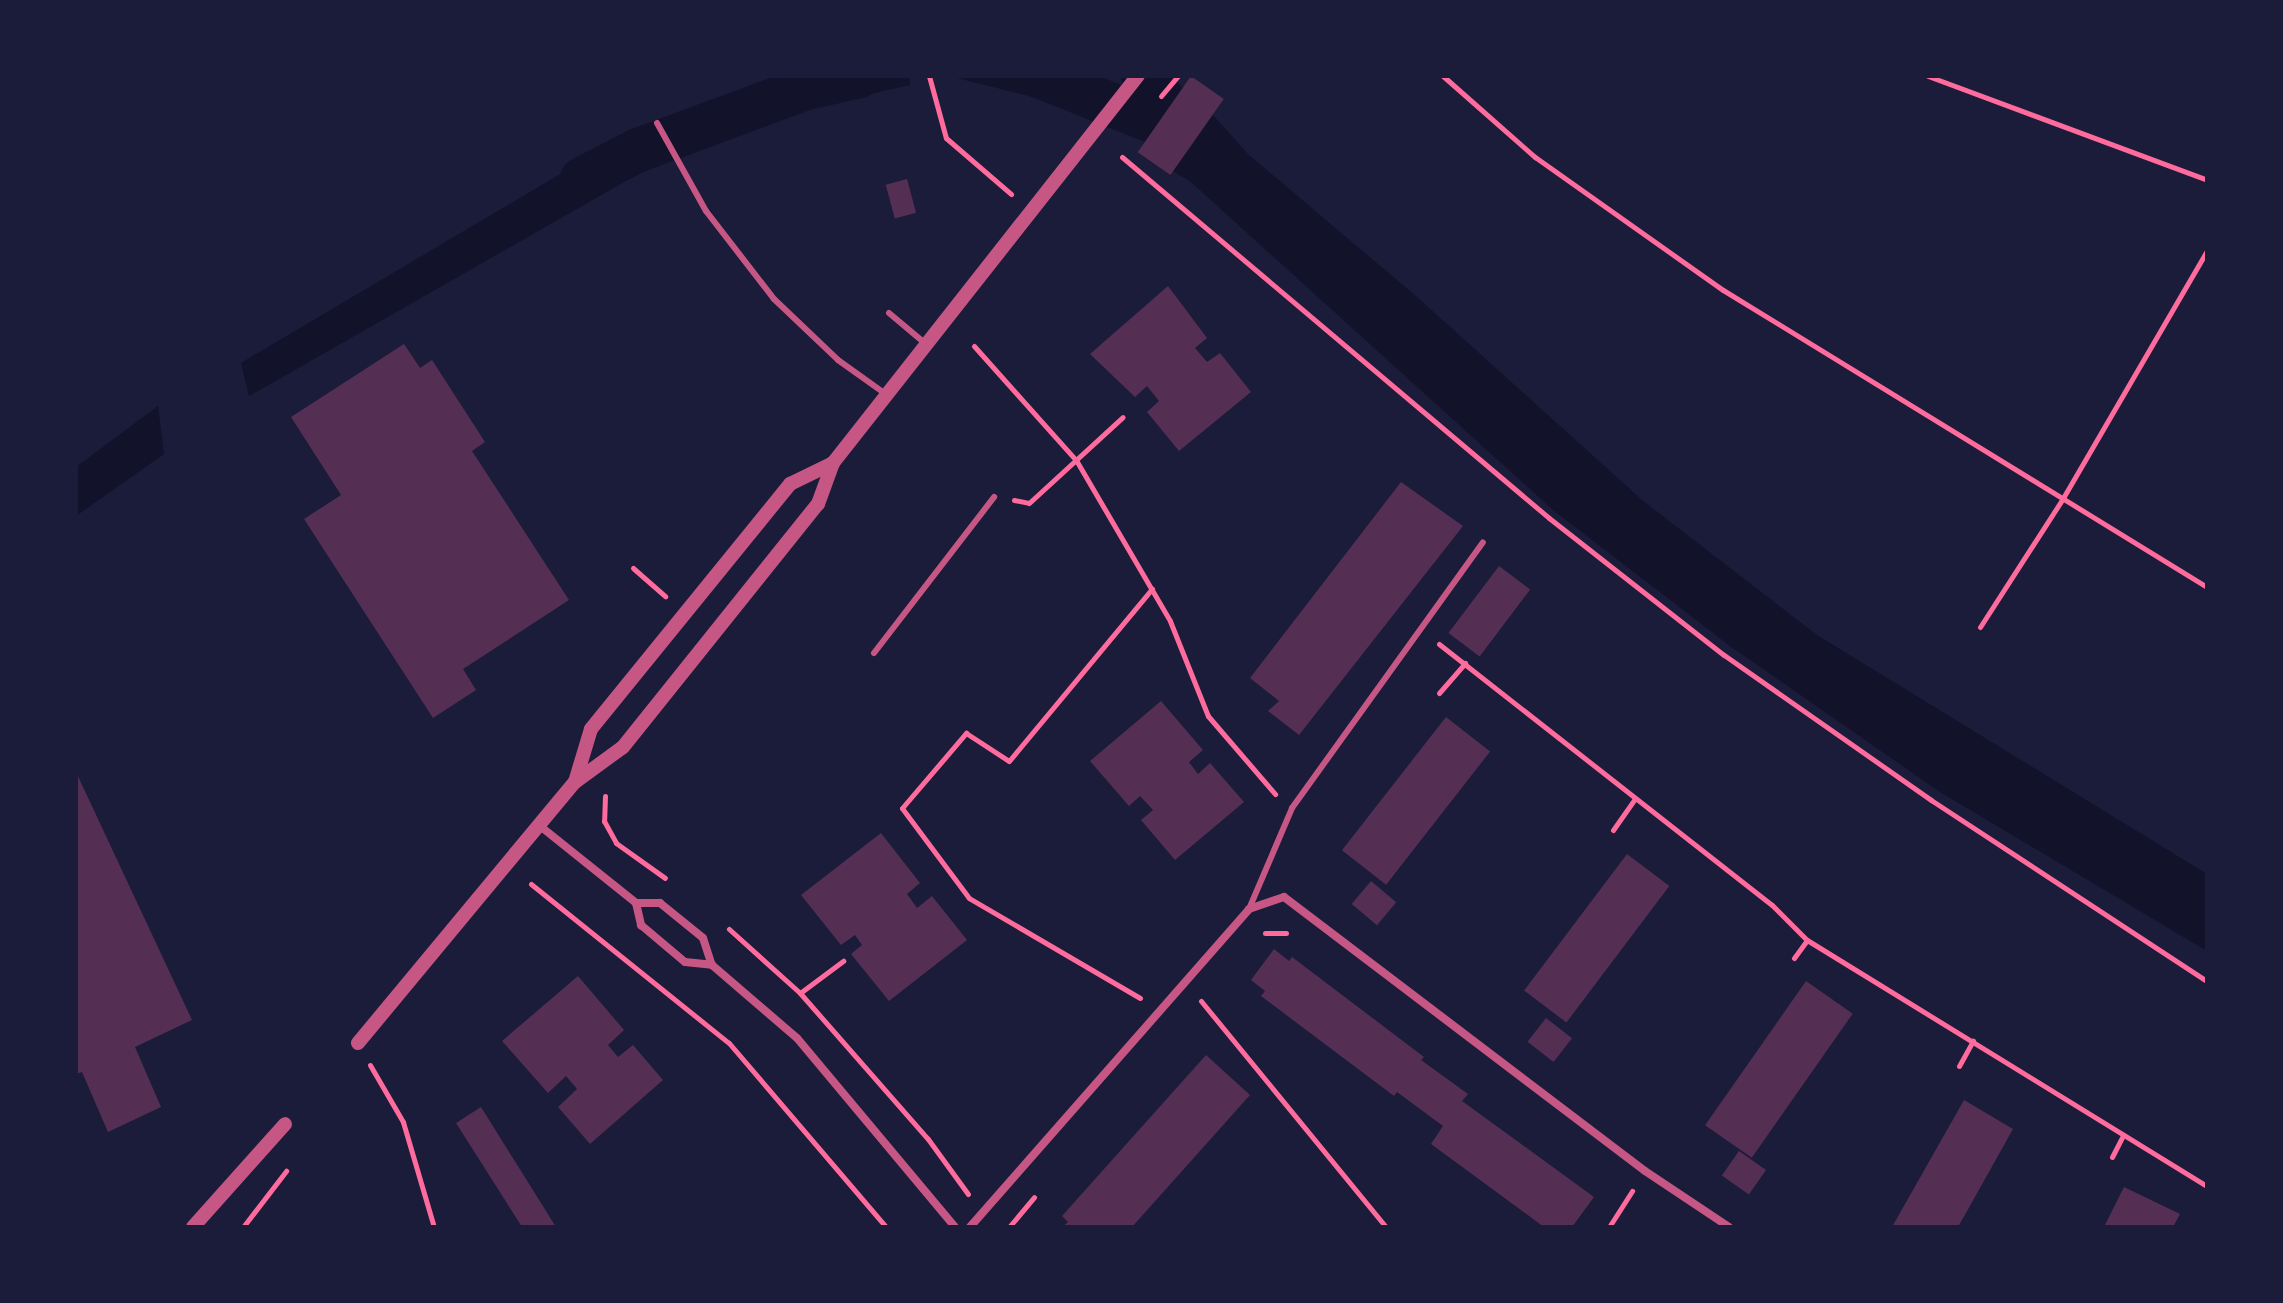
<!DOCTYPE html>
<style>
body{margin:0}
#map{position:relative;width:2283px;height:1303px;overflow:hidden;background:#1b1b3a;font-family:Raleway,sans-serif}
div>[style]{position:absolute}
.water>*{inset:0;background:#12122b}
.canal>*{height:44px;margin:-22px;padding:0 22px;transform-origin:22px;border-radius:22px;background:#12122b}
.building>*{inset:0;background:#542f53;transform-origin:0 0}
.path>*{height:5px;margin:-2.5px;padding:0 2.5px;transform-origin:2.5px;border-radius:2.5px;background:#ff6b9d}
.service>*{height:6px;margin:-3px;padding:0 3px;transform-origin:3px;border-radius:3px;background:#c65784}
.minor>*{height:8px;margin:-4px;padding:0 4px;transform-origin:4px;border-radius:4px;background:#c65784}
.tertiary>*{height:14px;margin:-7px;padding:0 7px;transform-origin:7px;border-radius:7px;background:#c65784}
span{translate:-50% -50%;white-space:nowrap;text-align:center;line-height:1.15;-webkit-text-stroke:6px #1b1b3a;paint-order:stroke}
.frame{position:absolute;inset:0;border:78px solid #1b1b3a;pointer-events:none}
</style>
<div id="map">
<div class="water">
<div style="clip-path:polygon(775px 76px,909px 76px,910px 85px,821px 105px,699px 150px,677px 115px)"></div>
<div style="clip-path:polygon(949px 76px,1083px 76px,1087px 78px,1065px 105px)"></div>
<div style="clip-path:polygon(1212px 114px,1249px 155px,1417px 297px,1642px 500px,1817px 635px,2207px 874px,2207px 951px,1940px 792px,1730px 646px,1553px 510px,1191px 182px,1168px 168px)"></div>
<div style="clip-path:polygon(626px 135px,647px 169px,249px 396px,241px 363px)"></div>
<div style="clip-path:polygon(158px 406px,164px 454px,76px 516px,76px 467px)"></div>
</div>
<div class="canal">
<div style="left:1039px;top:76px;width:159px;rotate:21.7deg"></div>
<div style="left:1143px;top:76px;width:97px;rotate:48.8deg"></div>
<div style="left:582px;top:179px;width:61px;rotate:-27.4deg"></div>
<div style="left:636px;top:151px;width:181px;rotate:-20.3deg"></div>
<div style="left:806px;top:88px;width:55px;rotate:-12.5deg"></div>
</div>
<div class="building">
<div style="left:1191px;top:76px;width:40px;height:93px;rotate:35deg"></div>
<div style="left:907px;top:179px;width:35px;height:22px;rotate:75deg"></div>
<div style="clip-path:polygon(1168px 286px,1207px 338px,1195px 348px,1207px 362px,1220px 353px,1251px 392px,1179px 451px,1147px 412px,1159px 401px,1147px 386px,1135px 397px,1090px 354px)"></div>
<div style="clip-path:polygon(404px 344px,420px 368px,432px 360px,485px 442px,472px 451px,569px 600px,463px 669px,476px 690px,433px 718px,304px 519px,341px 495px,291px 417px)"></div>
<div style="clip-path:polygon(1401px 482px,1463px 526px,1299px 735px,1268px 711px,1279px 701px,1250px 678px)"></div>
<div style="left:1499px;top:566px;width:39px;height:84px;rotate:37deg"></div>
<div style="clip-path:polygon(1161px 701px,1203px 750px,1189px 762px,1198px 774px,1210px 763px,1244px 802px,1175px 860px,1141px 820px,1153px 810px,1140px 796px,1129px 806px,1090px 761px)"></div>
<div style="left:1446px;top:717px;width:56px;height:169px;rotate:38deg"></div>
<div style="clip-path:polygon(76px 772px,192px 1020px,135px 1047px,161px 1107px,108px 1132px,82px 1072px,76px 1074px)"></div>
<div style="clip-path:polygon(881px 833px,920px 883px,907px 894px,917px 908px,932px 896px,967px 940px,889px 1001px,851px 954px,862px 945px,855px 935px,841px 945px,801px 895px)"></div>
<div style="left:1627px;top:854px;width:53px;height:171px;rotate:37deg"></div>
<div style="left:1371px;top:881px;width:33px;height:30px;rotate:40deg"></div>
<div style="clip-path:polygon(1274px 949px,1289px 961px,1292px 957px,1424px 1057px,1421px 1060px,1468px 1094px,1462px 1101px,1594px 1197px,1572px 1227px,1544px 1227px,1431px 1144px,1443px 1126px,1397px 1092px,1394px 1096px,1261px 996px,1265px 991px,1251px 980px)"></div>
<div style="clip-path:polygon(578px 976px,624px 1030px,608px 1045px,618px 1057px,633px 1045px,663px 1080px,590px 1144px,558px 1107px,577px 1089px,566px 1076px,548px 1093px,502px 1041px)"></div>
<div style="left:1806px;top:981px;width:57px;height:176px;rotate:35deg"></div>
<div style="left:1546px;top:1018px;width:33px;height:30px;rotate:38deg"></div>
<div style="clip-path:polygon(1206px 1055px,1250px 1095px,1132px 1227px,1062px 1227px,1068px 1222px,1062px 1216px)"></div>
<div style="clip-path:polygon(1964px 1100px,2013px 1129px,1971px 1204px,1958px 1227px,1892px 1227px)"></div>
<div style="clip-path:polygon(481px 1107px,556px 1227px,522px 1227px,456px 1123px)"></div>
<div style="left:1739px;top:1151px;width:33px;height:30px;rotate:35deg"></div>
<div style="clip-path:polygon(2124px 1187px,2180px 1214px,2173px 1227px,2104px 1227px)"></div>
</div>
<div class="path">
<div style="left:929px;top:76px;width:64px;rotate:74.7deg"></div>
<div style="left:946px;top:138px;width:86px;rotate:40.7deg"></div>
<div style="left:1443px;top:76px;width:123px;rotate:41.4deg"></div>
<div style="left:1535px;top:157px;width:230px;rotate:35.3deg"></div>
<div style="left:1723px;top:290px;width:568px;rotate:31.53deg"></div>
<div style="left:1928px;top:76px;width:298px;rotate:20.4deg"></div>
<div style="left:1161px;top:96px;width:26px;rotate:-50deg"></div>
<div style="left:1122px;top:157px;width:559px;rotate:40.21deg"></div>
<div style="left:1549px;top:518px;width:222px;rotate:38.1deg"></div>
<div style="left:1724px;top:655px;width:253px;rotate:35deg"></div>
<div style="left:1931px;top:800px;width:330px;rotate:33.3deg"></div>
<div style="left:974px;top:346px;width:153px;rotate:48.2deg"></div>
<div style="left:1076px;top:460px;width:186px;rotate:59.7deg"></div>
<div style="left:1170px;top:621px;width:102px;rotate:68.2deg"></div>
<div style="left:1208px;top:716px;width:103px;rotate:49.3deg"></div>
<div style="left:1014px;top:500px;width:15px;rotate:11deg"></div>
<div style="left:1029px;top:503px;width:127px;rotate:-42.5deg"></div>
<div style="left:633px;top:568px;width:43px;rotate:41.2deg"></div>
<div style="left:1980px;top:627px;width:153px;rotate:-57.2deg"></div>
<div style="left:2063px;top:498px;width:286px;rotate:-59.8deg"></div>
<div style="left:1439px;top:644px;width:423px;rotate:38.1deg"></div>
<div style="left:1772px;top:905px;width:49px;rotate:45deg"></div>
<div style="left:1807px;top:940px;width:470px;rotate:31.6deg"></div>
<div style="left:1439px;top:693px;width:40px;rotate:-49deg"></div>
<div style="left:605px;top:796px;width:25px;rotate:92deg"></div>
<div style="left:604px;top:821px;width:25px;rotate:61deg"></div>
<div style="left:616px;top:843px;width:60px;rotate:35.5deg"></div>
<div style="left:1613px;top:830px;width:38px;rotate:-55deg"></div>
<div style="left:531px;top:884px;width:254px;rotate:38.8deg"></div>
<div style="left:729px;top:1043px;width:242px;rotate:49.5deg"></div>
<div style="left:729px;top:929px;width:96px;rotate:42deg"></div>
<div style="left:800px;top:993px;width:194px;rotate:48.8deg"></div>
<div style="left:928px;top:1139px;width:68px;rotate:54deg"></div>
<div style="left:1265px;top:933px;width:21px"></div>
<div style="left:1794px;top:958px;width:22px;rotate:-54deg"></div>
<div style="left:800px;top:993px;width:54px;rotate:-36.7deg"></div>
<div style="left:1140px;top:998px;width:198px;rotate:-149.7deg"></div>
<div style="left:969px;top:898px;width:112px;rotate:-126.7deg"></div>
<div style="left:902px;top:808px;width:99px;rotate:-49.5deg"></div>
<div style="left:966px;top:733px;width:51px;rotate:33.1deg"></div>
<div style="left:1009px;top:761px;width:224px;rotate:-50.3deg"></div>
<div style="left:1201px;top:1001px;width:292px;rotate:50.7deg"></div>
<div style="left:370px;top:1065px;width:66px;rotate:59.9deg"></div>
<div style="left:403px;top:1122px;width:109px;rotate:73.6deg"></div>
<div style="left:1959px;top:1066px;width:29px;rotate:-61deg"></div>
<div style="left:2112px;top:1157px;width:22px;rotate:-63deg"></div>
<div style="left:243px;top:1227px;width:71px;rotate:-52.5deg"></div>
<div style="left:1009px;top:1227px;width:39px;rotate:-50deg"></div>
<div style="left:1609px;top:1227px;width:43px;rotate:-57.4deg"></div>
</div>
<div class="service">
<div style="left:657px;top:123px;width:101px;rotate:60.9deg"></div>
<div style="left:706px;top:211px;width:111px;rotate:52.3deg"></div>
<div style="left:774px;top:299px;width:88px;rotate:43.6deg"></div>
<div style="left:838px;top:360px;width:60px;rotate:35.5deg"></div>
<div style="left:889px;top:313px;width:48px;rotate:40deg"></div>
<div style="left:874px;top:653px;width:197px;rotate:-52.4deg"></div>
<div style="left:1249px;top:909px;width:110px;rotate:-66.9deg"></div>
<div style="left:1292px;top:808px;width:327px;rotate:-54.3deg"></div>
</div>
<div class="minor">
<div style="left:540px;top:826px;width:123px;rotate:38.7deg"></div>
<div style="left:636px;top:903px;width:24px"></div>
<div style="left:660px;top:903px;width:55px;rotate:39.1deg"></div>
<div style="left:703px;top:938px;width:28px;rotate:72deg"></div>
<div style="left:712px;top:965px;width:112px;rotate:40.7deg"></div>
<div style="left:797px;top:1038px;width:246px;rotate:50.1deg"></div>
<div style="left:636px;top:903px;width:23px;rotate:77deg"></div>
<div style="left:641px;top:925px;width:57px;rotate:40.1deg"></div>
<div style="left:685px;top:962px;width:27px;rotate:6deg"></div>
<div style="left:970px;top:1227px;width:423px;rotate:-48.7deg"></div>
<div style="left:1249px;top:909px;width:37px;rotate:-19deg"></div>
<div style="left:1284px;top:897px;width:453px;rotate:37.2deg"></div>
<div style="left:1645px;top:1171px;width:101px;rotate:33.7deg"></div>
</div>
<div class="tertiary">
<div style="left:575px;top:782px;width:55px;rotate:-73.2deg"></div>
<div style="left:591px;top:729px;width:316px;rotate:-50.9deg"></div>
<div style="left:790px;top:484px;width:48px;rotate:-26deg"></div>
<div style="left:358px;top:1043px;width:339px;rotate:-50.3deg"></div>
<div style="left:575px;top:782px;width:59px;rotate:-36.1deg"></div>
<div style="left:623px;top:747px;width:312px;rotate:-51.3deg"></div>
<div style="left:818px;top:504px;width:44px;rotate:-69.9deg"></div>
<div style="left:833px;top:463px;width:493px;rotate:-51.8deg"></div>
<div style="left:193px;top:1227px;width:138px;rotate:-48.2deg"></div>
</div>
<div class="frame"></div>
</div>
